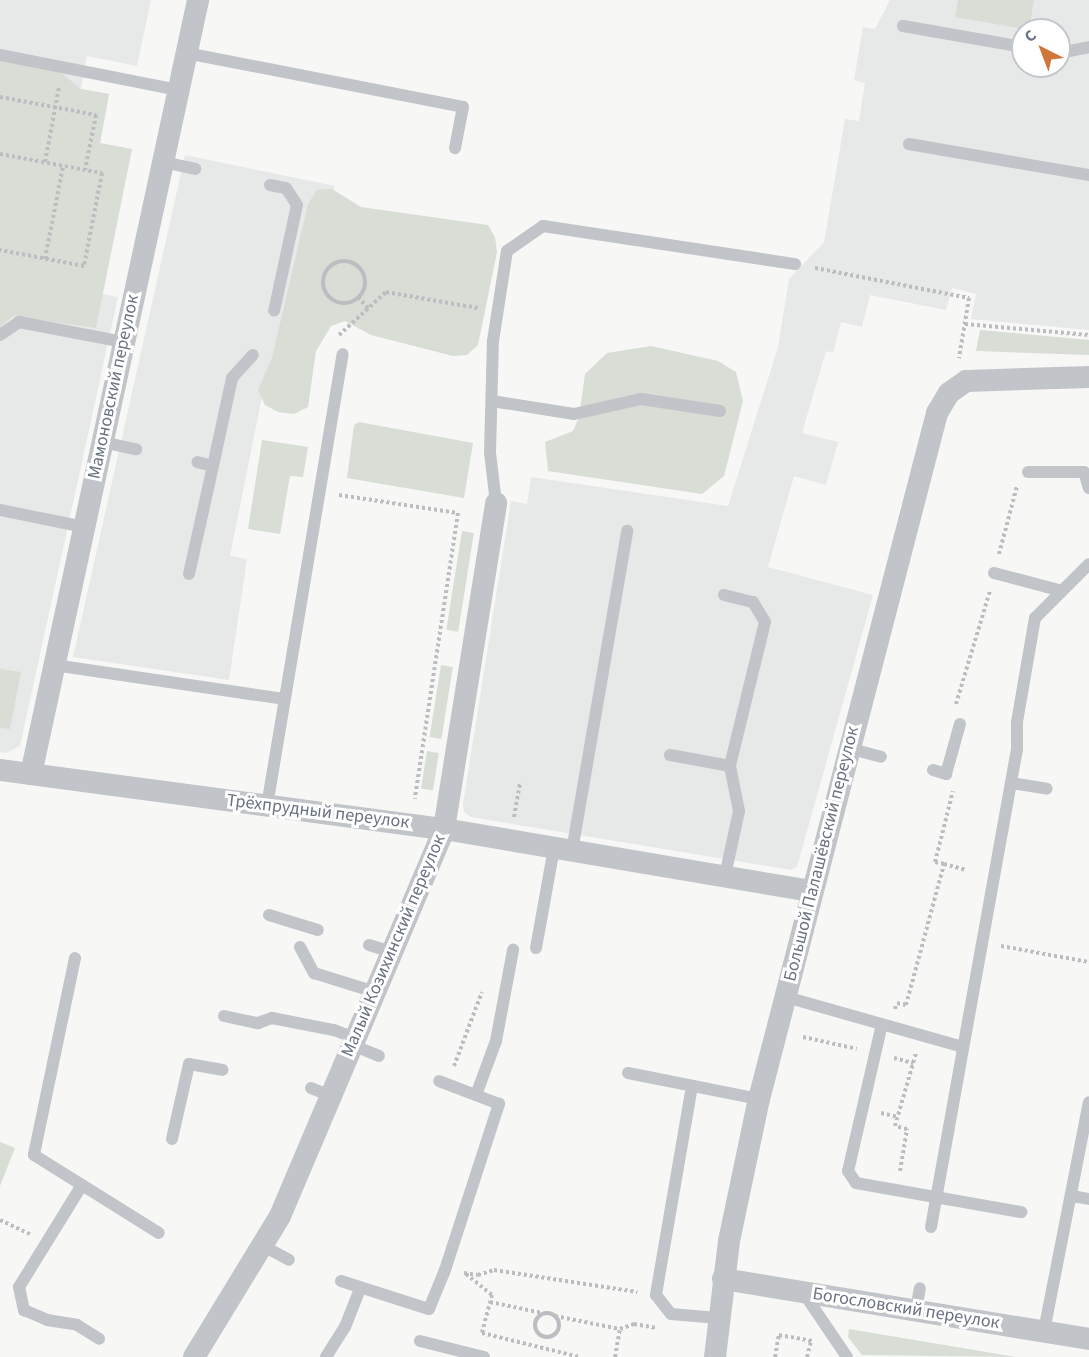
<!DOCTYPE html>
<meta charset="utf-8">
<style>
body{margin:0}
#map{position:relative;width:1089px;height:1357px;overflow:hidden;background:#f7f7f5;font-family:"Source Sans 3",sans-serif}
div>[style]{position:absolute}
.built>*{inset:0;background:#e7e8e8}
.green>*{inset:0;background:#d8ddd6;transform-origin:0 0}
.path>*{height:4px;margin-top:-2px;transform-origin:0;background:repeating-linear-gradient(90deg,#bbbdc0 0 3px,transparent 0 6px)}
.path>.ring{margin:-2px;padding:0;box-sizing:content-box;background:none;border:4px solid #bbbdc0;border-radius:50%}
.lane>*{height:12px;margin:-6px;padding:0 6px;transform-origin:6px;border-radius:6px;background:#c1c4c8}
.street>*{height:22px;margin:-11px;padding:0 11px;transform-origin:11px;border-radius:11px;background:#c1c4c8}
span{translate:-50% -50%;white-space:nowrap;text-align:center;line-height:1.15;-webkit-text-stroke:6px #fff;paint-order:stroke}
.street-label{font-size:18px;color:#697382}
.north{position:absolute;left:1011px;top:18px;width:60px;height:60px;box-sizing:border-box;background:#fff;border:2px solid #c3c7cd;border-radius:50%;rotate:318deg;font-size:16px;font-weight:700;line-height:24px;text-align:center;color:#697382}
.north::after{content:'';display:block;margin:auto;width:21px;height:27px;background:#d1763a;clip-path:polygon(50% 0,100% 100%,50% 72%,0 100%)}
</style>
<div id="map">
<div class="built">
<div style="clip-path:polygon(0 0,151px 0,137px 66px,87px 56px,81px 89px,109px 94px,100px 143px,132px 149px,102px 294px,118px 297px,20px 746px,6px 753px,0 752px)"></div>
<div style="clip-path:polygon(evenodd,890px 0,1089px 0,1089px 330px,971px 319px,976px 294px,952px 288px,946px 310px,870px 295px,862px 327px,841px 322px,833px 353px,826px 351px,802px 433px,838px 442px,826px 485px,794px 476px,768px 567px,873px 595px,797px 867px,791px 870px,471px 817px,464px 812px,463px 804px,511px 501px,527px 504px,531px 477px,728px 506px,778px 347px,789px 279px,824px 242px,845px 119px,859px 121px,865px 83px,854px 80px,863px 27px,875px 29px,890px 0,1023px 30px,1059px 30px,1059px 66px,1023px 66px,1023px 30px)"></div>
<div style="clip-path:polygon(185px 155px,335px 186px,303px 335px,266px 377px,230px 556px,247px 559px,229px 680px,73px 657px)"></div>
</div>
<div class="green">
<div style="clip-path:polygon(958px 0,1034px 0,1029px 30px,955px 17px)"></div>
<div style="clip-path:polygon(0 60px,60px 72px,81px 89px,109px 94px,100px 143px,132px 149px,96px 328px,13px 316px,0 327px)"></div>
<div style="clip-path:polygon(332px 189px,361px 207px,488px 225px,495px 237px,497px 252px,478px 345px,467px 355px,453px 356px,371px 335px,345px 321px,331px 326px,316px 351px,308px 407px,294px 414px,278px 412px,265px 405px,258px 390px,272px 358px,308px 204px,317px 190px)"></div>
<div style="clip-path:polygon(980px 330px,1089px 340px,1089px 355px,976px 351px)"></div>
<div style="clip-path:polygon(651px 346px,718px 361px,736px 372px,743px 401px,724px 476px,702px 494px,548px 471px,545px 442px,573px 431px,579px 417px,585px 374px,607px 353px)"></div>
<div style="clip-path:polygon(359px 422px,473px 443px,464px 498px,347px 478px,354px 425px)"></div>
<div style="clip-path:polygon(262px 440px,308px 447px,303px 477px,290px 476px,280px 534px,248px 529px)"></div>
<div style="left:462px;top:531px;width:12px;height:100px;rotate:9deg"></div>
<div style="left:441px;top:665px;width:12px;height:73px;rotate:9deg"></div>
<div style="clip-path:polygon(0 669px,21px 672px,10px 729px,0 728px)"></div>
<div style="left:427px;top:751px;width:12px;height:38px;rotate:9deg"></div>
<div style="clip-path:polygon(0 1142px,15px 1148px,0 1186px)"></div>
<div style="clip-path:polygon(849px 1329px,1016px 1357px,862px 1355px,848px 1337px)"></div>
</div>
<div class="path">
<div style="left:0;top:97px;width:98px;rotate:10.6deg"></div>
<div style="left:96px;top:115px;width:56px;rotate:101.3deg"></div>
<div style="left:0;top:154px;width:104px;rotate:10.6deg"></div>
<div style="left:102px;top:173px;width:95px;rotate:101deg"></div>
<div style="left:84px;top:266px;width:86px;rotate:-169.2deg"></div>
<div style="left:45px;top:162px;width:76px;rotate:-79.4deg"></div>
<div style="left:45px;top:259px;width:95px;rotate:-79deg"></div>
<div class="ring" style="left:323px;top:261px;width:38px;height:38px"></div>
<div style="left:815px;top:268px;width:157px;rotate:11deg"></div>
<div style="left:969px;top:298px;width:61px;rotate:99.5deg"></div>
<div style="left:358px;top:297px;width:15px;rotate:48deg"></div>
<div style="left:965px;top:324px;width:124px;rotate:5.1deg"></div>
<div style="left:339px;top:335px;width:64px;rotate:-42.5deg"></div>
<div style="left:386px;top:292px;width:93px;rotate:9.9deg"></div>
<div style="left:339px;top:495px;width:120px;rotate:8.6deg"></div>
<div style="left:458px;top:513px;width:289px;rotate:98.6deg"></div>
<div style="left:999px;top:554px;width:70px;rotate:-75.2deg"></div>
<div style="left:956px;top:704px;width:118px;rotate:-73.3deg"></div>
<div style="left:514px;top:817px;width:36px;rotate:-80deg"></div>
<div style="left:944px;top:864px;width:23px;rotate:15deg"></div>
<div style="left:1001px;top:946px;width:89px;rotate:10.3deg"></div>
<div style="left:895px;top:1009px;width:6px;rotate:-72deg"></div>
<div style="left:897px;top:1003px;width:9px;rotate:13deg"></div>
<div style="left:906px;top:1005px;width:146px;rotate:-74.9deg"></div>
<div style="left:944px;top:864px;width:9px;rotate:-167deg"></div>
<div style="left:935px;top:862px;width:73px;rotate:-75.8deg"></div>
<div style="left:803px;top:1037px;width:55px;rotate:12.5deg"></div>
<div style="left:894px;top:1058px;width:20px;rotate:15deg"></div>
<div style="left:454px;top:1066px;width:79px;rotate:-69.3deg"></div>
<div style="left:881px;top:1113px;width:17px;rotate:13deg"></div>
<div style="left:900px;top:1171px;width:43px;rotate:-80.5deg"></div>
<div style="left:907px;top:1129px;width:12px;rotate:-166deg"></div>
<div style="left:895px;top:1126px;width:76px;rotate:-74deg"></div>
<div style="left:0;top:1220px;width:33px;rotate:25deg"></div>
<div style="left:464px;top:1273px;width:14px;rotate:8deg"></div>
<div style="left:478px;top:1275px;width:17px;rotate:-17deg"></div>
<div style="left:494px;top:1270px;width:145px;rotate:8.7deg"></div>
<div style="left:466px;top:1274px;width:33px;rotate:39deg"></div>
<div style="left:492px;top:1295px;width:39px;rotate:105deg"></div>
<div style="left:482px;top:1333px;width:101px;rotate:13.8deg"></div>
<div style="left:490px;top:1302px;width:53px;rotate:11.9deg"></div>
<div class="ring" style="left:535px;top:1313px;width:20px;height:20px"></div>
<div style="left:555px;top:1316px;width:66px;rotate:11.3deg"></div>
<div style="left:620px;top:1329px;width:15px;rotate:-20deg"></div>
<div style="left:634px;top:1324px;width:23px;rotate:10deg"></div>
<div style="left:615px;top:1357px;width:28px;rotate:-80deg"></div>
<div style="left:775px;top:1357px;width:22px;rotate:-80deg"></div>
<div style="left:779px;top:1335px;width:34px;rotate:10deg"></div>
<div style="left:807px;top:1357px;width:16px;rotate:-76deg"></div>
</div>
<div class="lane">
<div style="left:903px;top:26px;width:122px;rotate:9.9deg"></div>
<div style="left:186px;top:53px;width:282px;rotate:11deg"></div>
<div style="left:463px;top:107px;width:42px;rotate:101deg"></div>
<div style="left:1059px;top:53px;width:31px;rotate:-11deg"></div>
<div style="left:0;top:55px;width:181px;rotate:11.1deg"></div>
<div style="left:909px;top:144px;width:183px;rotate:9.8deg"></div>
<div style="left:163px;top:162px;width:33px;rotate:12deg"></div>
<div style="left:270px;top:185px;width:16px;rotate:11deg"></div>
<div style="left:286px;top:188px;width:20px;rotate:57deg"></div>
<div style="left:297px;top:205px;width:108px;rotate:102.2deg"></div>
<div style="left:0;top:335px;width:23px;rotate:-34deg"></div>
<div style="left:19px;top:322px;width:107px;rotate:10.8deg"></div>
<div style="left:492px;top:401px;width:83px;rotate:9deg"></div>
<div style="left:574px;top:414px;width:69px;rotate:-12.6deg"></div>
<div style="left:641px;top:399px;width:80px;rotate:8.6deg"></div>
<div style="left:102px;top:442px;width:35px;rotate:12deg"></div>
<div style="left:213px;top:466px;width:90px;rotate:-77.8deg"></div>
<div style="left:232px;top:378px;width:31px;rotate:-48deg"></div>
<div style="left:1028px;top:472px;width:56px"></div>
<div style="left:1084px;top:472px;width:17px;rotate:73deg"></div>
<div style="left:496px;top:503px;width:50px;rotate:-96.8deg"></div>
<div style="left:490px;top:453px;width:112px;rotate:-88.5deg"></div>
<div style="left:493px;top:341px;width:91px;rotate:-81.2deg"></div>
<div style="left:507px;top:251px;width:44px;rotate:-34.8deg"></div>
<div style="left:543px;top:226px;width:255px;rotate:8.6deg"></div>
<div style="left:0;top:510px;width:86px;rotate:11.4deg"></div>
<div style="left:994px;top:573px;width:70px;rotate:14.8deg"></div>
<div style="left:189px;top:574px;width:111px;rotate:-77.5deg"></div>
<div style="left:213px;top:466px;width:16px;rotate:-166deg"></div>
<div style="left:724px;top:595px;width:30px;rotate:14deg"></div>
<div style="left:753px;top:602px;width:23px;rotate:59deg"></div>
<div style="left:765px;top:622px;width:148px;rotate:103.7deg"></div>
<div style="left:54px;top:665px;width:232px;rotate:8.4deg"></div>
<div style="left:848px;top:748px;width:34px;rotate:15deg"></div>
<div style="left:670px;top:755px;width:61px;rotate:10.4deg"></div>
<div style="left:730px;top:766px;width:46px;rotate:78.7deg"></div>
<div style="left:739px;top:811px;width:66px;rotate:102.2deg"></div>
<div style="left:933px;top:770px;width:14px;rotate:17deg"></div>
<div style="left:946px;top:774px;width:52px;rotate:-74.4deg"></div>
<div style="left:1011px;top:783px;width:36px;rotate:9deg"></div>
<div style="left:267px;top:806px;width:458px;rotate:-80.5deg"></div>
<div style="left:572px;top:851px;width:325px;rotate:-80.2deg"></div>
<div style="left:269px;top:915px;width:51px;rotate:17deg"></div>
<div style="left:369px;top:945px;width:24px;rotate:17deg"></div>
<div style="left:300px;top:947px;width:30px;rotate:62deg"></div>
<div style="left:314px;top:973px;width:64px;rotate:17.3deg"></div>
<div style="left:536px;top:948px;width:102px;rotate:-79.8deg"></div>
<div style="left:75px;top:958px;width:201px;rotate:101.8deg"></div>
<div style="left:34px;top:1155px;width:147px;rotate:32deg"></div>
<div style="left:786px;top:997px;width:184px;rotate:15.8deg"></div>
<div style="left:224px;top:1016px;width:35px;rotate:12deg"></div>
<div style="left:258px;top:1023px;width:15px;rotate:-20deg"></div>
<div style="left:272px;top:1018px;width:63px;rotate:11deg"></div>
<div style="left:334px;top:1030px;width:22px;rotate:21deg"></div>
<div style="left:882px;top:1024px;width:151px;rotate:103deg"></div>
<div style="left:848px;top:1171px;width:14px;rotate:56deg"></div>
<div style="left:856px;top:1183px;width:168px;rotate:10deg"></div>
<div style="left:352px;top:1045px;width:29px;rotate:22deg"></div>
<div style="left:628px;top:1073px;width:134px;rotate:11.2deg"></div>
<div style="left:692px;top:1086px;width:212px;rotate:99.8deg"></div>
<div style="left:656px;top:1295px;width:24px;rotate:52deg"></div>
<div style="left:671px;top:1314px;width:47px;rotate:4.9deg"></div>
<div style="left:311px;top:1088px;width:22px;rotate:22deg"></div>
<div style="left:476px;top:1095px;width:58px;rotate:-69.7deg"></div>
<div style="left:496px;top:1041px;width:93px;rotate:-79.4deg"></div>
<div style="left:172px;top:1139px;width:77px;rotate:-77.2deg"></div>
<div style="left:189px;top:1064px;width:34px;rotate:10deg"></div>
<div style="left:82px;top:1185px;width:120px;rotate:121.7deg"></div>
<div style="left:19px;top:1287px;width:24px;rotate:78deg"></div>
<div style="left:24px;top:1310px;width:25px;rotate:23deg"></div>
<div style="left:47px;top:1320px;width:30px;rotate:9deg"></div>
<div style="left:77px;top:1325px;width:26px;rotate:32deg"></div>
<div style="left:1072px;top:1196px;width:17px;rotate:10deg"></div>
<div style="left:931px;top:1227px;width:485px;rotate:-79.8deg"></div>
<div style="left:1017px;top:750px;width:28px;rotate:-90deg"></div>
<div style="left:1017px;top:722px;width:106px;rotate:-80.2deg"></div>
<div style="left:1035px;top:618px;width:76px;rotate:-45deg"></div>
<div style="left:265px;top:1247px;width:27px;rotate:28deg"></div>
<div style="left:341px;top:1281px;width:92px;rotate:17.7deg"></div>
<div style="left:429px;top:1309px;width:42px;rotate:-67.7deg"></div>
<div style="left:445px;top:1270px;width:175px;rotate:-72deg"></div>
<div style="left:499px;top:1104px;width:64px;rotate:-159deg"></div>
<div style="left:803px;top:1292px;width:78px;rotate:55.9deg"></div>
<div style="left:916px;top:1310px;width:22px;rotate:-80deg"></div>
<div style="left:1044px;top:1331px;width:233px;rotate:-78.9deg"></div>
<div style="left:420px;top:1341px;width:66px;rotate:14deg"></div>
<div style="left:326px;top:1357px;width:36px;rotate:-58deg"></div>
<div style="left:345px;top:1327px;width:41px;rotate:-68.5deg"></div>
</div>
<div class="street">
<div style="left:0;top:770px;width:448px;rotate:7.6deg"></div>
<div style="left:444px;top:829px;width:373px;rotate:9.6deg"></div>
<div style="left:31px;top:774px;width:792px;rotate:-77.82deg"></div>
<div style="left:723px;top:1279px;width:371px;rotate:9.3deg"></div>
<div style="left:194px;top:1357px;width:165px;rotate:-58.6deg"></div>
<div style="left:280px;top:1216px;width:420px;rotate:-67deg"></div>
<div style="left:444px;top:829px;width:330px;rotate:-80.9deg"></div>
<div style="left:715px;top:1357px;width:117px;rotate:-83.1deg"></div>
<div style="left:729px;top:1241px;width:145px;rotate:-78.1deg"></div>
<div style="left:759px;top:1099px;width:709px;rotate:-75.45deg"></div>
<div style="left:937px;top:413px;width:23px;rotate:-59deg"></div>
<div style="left:949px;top:393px;width:21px;rotate:-35deg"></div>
<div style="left:966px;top:381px;width:123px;rotate:-1.9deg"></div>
</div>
<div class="street-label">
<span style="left:114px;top:387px;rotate:-78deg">Мамоновский переулок</span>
<span style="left:318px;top:812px;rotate:7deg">Трёхпрудный переулок</span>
<span style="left:822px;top:854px;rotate:-76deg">Большой Палашёвский переулок</span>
<span style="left:394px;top:946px;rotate:-67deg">Малый Козихинский переулок</span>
<span style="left:906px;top:1309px;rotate:9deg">Богословский переулок</span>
</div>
<div class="north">С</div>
</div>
